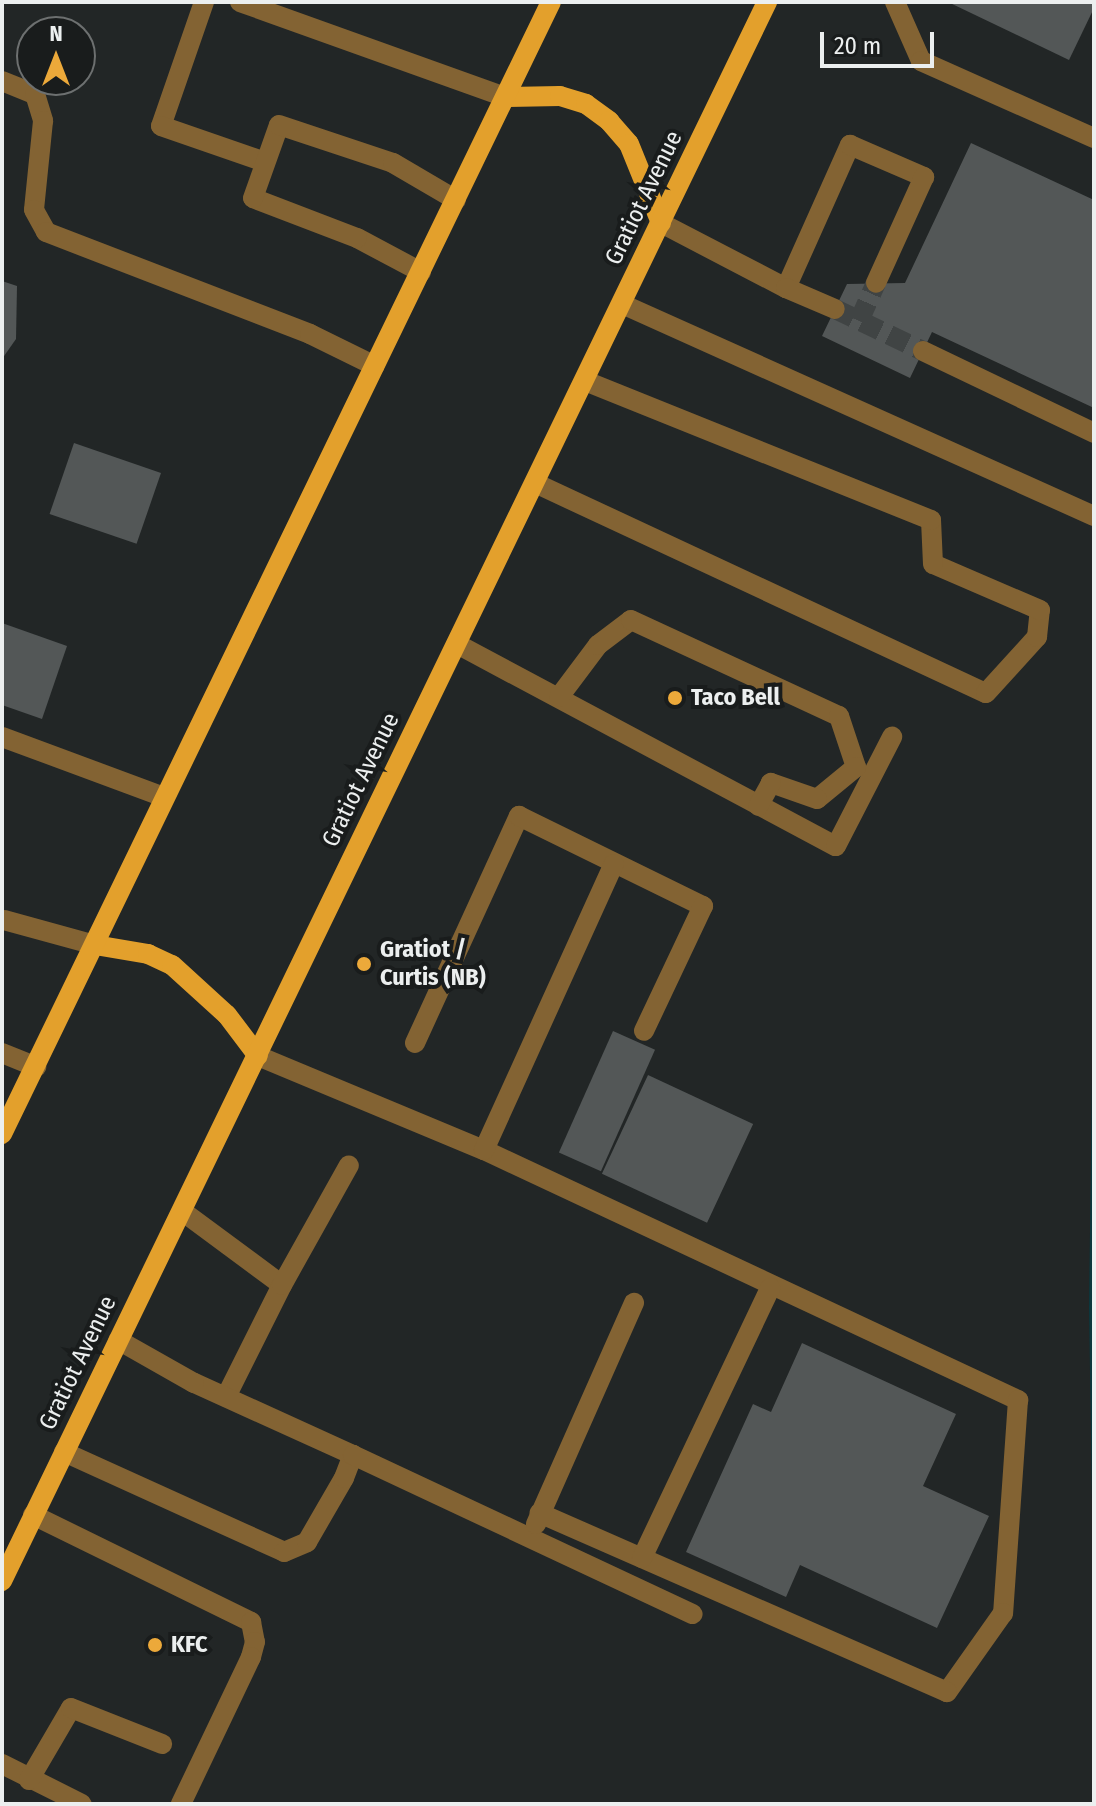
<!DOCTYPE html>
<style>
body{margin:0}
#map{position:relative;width:1096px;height:1806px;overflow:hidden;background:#222626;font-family:"Fira Sans Condensed",sans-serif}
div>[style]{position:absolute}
.green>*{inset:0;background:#0b383e}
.building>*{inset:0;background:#535757;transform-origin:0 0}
.minor-tunnel>*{height:20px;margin-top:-10px;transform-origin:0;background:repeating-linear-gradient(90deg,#404444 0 20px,transparent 0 30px)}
.minor>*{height:20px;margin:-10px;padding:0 10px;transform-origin:10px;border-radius:10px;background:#836333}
.major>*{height:20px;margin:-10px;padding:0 10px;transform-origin:10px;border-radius:10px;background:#e3a02c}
.dots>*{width:22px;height:22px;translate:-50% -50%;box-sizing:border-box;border:4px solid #191c1c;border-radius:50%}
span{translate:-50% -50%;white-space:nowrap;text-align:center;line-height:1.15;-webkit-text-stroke:8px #191c1c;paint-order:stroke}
.street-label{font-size:24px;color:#ecefef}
.poi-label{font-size:24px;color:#ecefef;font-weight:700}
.left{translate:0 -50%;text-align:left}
.frame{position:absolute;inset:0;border:4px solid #ecefef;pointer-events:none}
.north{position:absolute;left:16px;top:16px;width:80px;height:80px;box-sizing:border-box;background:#191c1c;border:2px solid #6d7070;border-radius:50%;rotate:0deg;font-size:22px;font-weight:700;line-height:32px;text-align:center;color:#ecefef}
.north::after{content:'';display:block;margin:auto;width:28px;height:36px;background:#eca93a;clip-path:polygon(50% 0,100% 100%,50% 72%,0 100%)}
.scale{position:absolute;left:820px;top:32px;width:114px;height:36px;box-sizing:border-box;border:4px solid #ecefef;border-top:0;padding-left:10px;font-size:24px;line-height:28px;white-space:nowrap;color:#ecefef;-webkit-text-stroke:6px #191c1c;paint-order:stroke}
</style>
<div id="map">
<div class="green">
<div style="clip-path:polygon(1094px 925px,1094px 1628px,1089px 1308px)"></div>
</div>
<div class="building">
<div style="clip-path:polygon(948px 2px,1094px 2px,1094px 8px,1069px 60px)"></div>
<div style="clip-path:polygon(971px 143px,1094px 200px,1094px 408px,932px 332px,910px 378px,822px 336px,847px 284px,905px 283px)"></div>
<div style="clip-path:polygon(2px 281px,17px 286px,16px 339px,2px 359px)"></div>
<div style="left:74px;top:443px;width:92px;height:75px;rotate:19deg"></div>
<div style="clip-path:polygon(2px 623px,67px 646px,42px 719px,2px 705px)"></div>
<div style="left:613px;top:1031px;width:46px;height:133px;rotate:24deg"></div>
<div style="left:648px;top:1075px;width:116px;height:109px;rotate:25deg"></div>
<div style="clip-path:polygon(802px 1343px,956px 1414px,923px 1486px,989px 1516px,937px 1628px,800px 1565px,786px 1597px,686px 1552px,753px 1404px,771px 1412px)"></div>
</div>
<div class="minor-tunnel">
<div style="left:835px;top:309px;width:98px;rotate:25.5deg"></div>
<div style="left:859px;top:321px;width:42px;rotate:-65.9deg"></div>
</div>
<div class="minor">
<div style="left:204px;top:2px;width:131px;rotate:109.1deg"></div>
<div style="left:161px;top:126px;width:110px;rotate:19.1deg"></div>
<div style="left:240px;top:2px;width:282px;rotate:19.7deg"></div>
<div style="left:895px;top:2px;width:64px;rotate:66.2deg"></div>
<div style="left:921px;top:61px;width:189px;rotate:24deg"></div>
<div style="left:2px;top:81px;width:35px;rotate:22deg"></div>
<div style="left:35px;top:94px;width:28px;rotate:73deg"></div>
<div style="left:43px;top:121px;width:89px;rotate:95.8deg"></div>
<div style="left:34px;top:210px;width:25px;rotate:61deg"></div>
<div style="left:46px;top:232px;width:283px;rotate:21.1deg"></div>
<div style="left:310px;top:334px;width:72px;rotate:26.2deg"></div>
<div style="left:661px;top:223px;width:141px;rotate:27.5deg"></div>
<div style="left:786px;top:288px;width:157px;rotate:-65.9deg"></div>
<div style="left:850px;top:145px;width:81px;rotate:23.4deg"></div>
<div style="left:924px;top:177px;width:116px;rotate:114.4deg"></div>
<div style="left:421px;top:272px;width:72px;rotate:-152deg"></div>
<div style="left:357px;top:238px;width:111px;rotate:-159deg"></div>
<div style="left:253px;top:198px;width:77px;rotate:-70.4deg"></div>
<div style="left:279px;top:125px;width:120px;rotate:18.4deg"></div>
<div style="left:393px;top:163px;width:73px;rotate:30.4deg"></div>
<div style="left:786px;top:288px;width:53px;rotate:23.2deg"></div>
<div style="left:622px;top:304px;width:517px;rotate:24.19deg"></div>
<div style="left:923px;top:351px;width:190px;rotate:25.6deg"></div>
<div style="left:535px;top:483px;width:497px;rotate:25deg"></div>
<div style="left:986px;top:693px;width:76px;rotate:-47.7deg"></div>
<div style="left:1037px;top:637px;width:27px;rotate:-84deg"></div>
<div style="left:1040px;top:610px;width:116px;rotate:-156.7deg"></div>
<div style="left:933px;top:564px;width:44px;rotate:-92.6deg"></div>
<div style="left:931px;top:520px;width:373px;rotate:-158.1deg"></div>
<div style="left:457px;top:644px;width:429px;rotate:28.1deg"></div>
<div style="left:836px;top:846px;width:123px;rotate:-62.8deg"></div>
<div style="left:559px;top:697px;width:65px;rotate:-53.1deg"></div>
<div style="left:598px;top:645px;width:41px;rotate:-37.1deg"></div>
<div style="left:631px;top:620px;width:229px;rotate:24.8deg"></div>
<div style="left:839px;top:716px;width:54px;rotate:71.6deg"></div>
<div style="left:856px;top:767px;width:50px;rotate:140.6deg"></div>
<div style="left:817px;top:799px;width:49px;rotate:-160.8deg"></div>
<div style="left:771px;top:783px;width:26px;rotate:119deg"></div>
<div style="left:2px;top:737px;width:173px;rotate:20.3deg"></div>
<div style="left:4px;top:920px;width:94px;rotate:15.4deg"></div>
<div style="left:415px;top:1043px;width:250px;rotate:-65.4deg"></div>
<div style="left:519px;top:816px;width:205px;rotate:26.1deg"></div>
<div style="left:703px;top:906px;width:138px;rotate:115.3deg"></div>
<div style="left:2px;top:1053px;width:37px;rotate:22deg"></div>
<div style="left:258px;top:1056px;width:245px;rotate:22.6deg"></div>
<div style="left:484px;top:1150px;width:590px;rotate:25.09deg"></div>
<div style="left:1018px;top:1400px;width:214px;rotate:94deg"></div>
<div style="left:1003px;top:1613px;width:97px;rotate:125.3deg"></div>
<div style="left:947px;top:1692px;width:445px;rotate:-156.3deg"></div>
<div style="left:484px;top:1150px;width:314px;rotate:-65.6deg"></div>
<div style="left:182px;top:1211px;width:124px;rotate:36.5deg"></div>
<div style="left:282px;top:1285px;width:125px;rotate:116.6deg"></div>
<div style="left:282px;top:1285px;width:137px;rotate:-60.8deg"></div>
<div style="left:64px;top:1452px;width:242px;rotate:24.4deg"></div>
<div style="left:284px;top:1552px;width:25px;rotate:-23deg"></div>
<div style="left:307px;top:1542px;width:74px;rotate:-60deg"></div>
<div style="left:344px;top:1478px;width:25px;rotate:-69deg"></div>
<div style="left:353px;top:1455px;width:175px;rotate:-155.6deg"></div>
<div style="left:194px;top:1383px;width:87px;rotate:-150.5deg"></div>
<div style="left:353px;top:1455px;width:375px;rotate:25.1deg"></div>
<div style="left:33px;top:1515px;width:243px;rotate:26.1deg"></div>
<div style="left:251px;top:1622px;width:20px;rotate:79deg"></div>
<div style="left:255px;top:1642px;width:16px;rotate:105deg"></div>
<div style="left:251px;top:1657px;width:163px;rotate:115.5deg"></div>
<div style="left:536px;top:1524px;width:242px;rotate:-66.1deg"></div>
<div style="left:642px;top:1558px;width:299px;rotate:-64.6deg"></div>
<div style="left:2px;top:1764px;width:89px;rotate:26.6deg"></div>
<div style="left:29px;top:1780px;width:83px;rotate:-59.7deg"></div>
<div style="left:71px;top:1708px;width:98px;rotate:21.6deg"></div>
</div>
<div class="major">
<div style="left:506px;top:97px;width:54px;rotate:-1.1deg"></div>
<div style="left:560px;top:96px;width:27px;rotate:17deg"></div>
<div style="left:586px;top:104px;width:29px;rotate:36deg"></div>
<div style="left:609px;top:121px;width:30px;rotate:49deg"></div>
<div style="left:629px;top:144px;width:85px;rotate:67.9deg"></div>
<div style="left:95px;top:945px;width:54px;rotate:9.6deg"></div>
<div style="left:148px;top:954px;width:26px;rotate:25deg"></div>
<div style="left:172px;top:965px;width:74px;rotate:42.3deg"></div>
<div style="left:227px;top:1015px;width:51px;rotate:52.9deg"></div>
<div style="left:2px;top:1134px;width:1258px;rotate:-64.13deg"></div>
<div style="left:2px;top:1581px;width:1755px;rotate:-64.15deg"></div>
</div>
<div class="dots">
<div style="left:675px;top:698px;background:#eca93a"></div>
<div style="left:364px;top:964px;background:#eca93a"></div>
<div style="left:155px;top:1645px;background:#eca93a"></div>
</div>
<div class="street-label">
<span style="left:644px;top:198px;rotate:-64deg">Gratiot Avenue</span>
<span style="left:361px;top:780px;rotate:-64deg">Gratiot Avenue</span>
<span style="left:78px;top:1363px;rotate:-64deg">Gratiot Avenue</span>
</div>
<div class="poi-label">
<span class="left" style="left:691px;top:698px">Taco Bell</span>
<span class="left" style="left:380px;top:964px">Gratiot /<br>Curtis (NB)</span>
<span class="left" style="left:171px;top:1645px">KFC</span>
</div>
<div class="frame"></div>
<div class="north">N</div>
<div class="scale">20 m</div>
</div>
